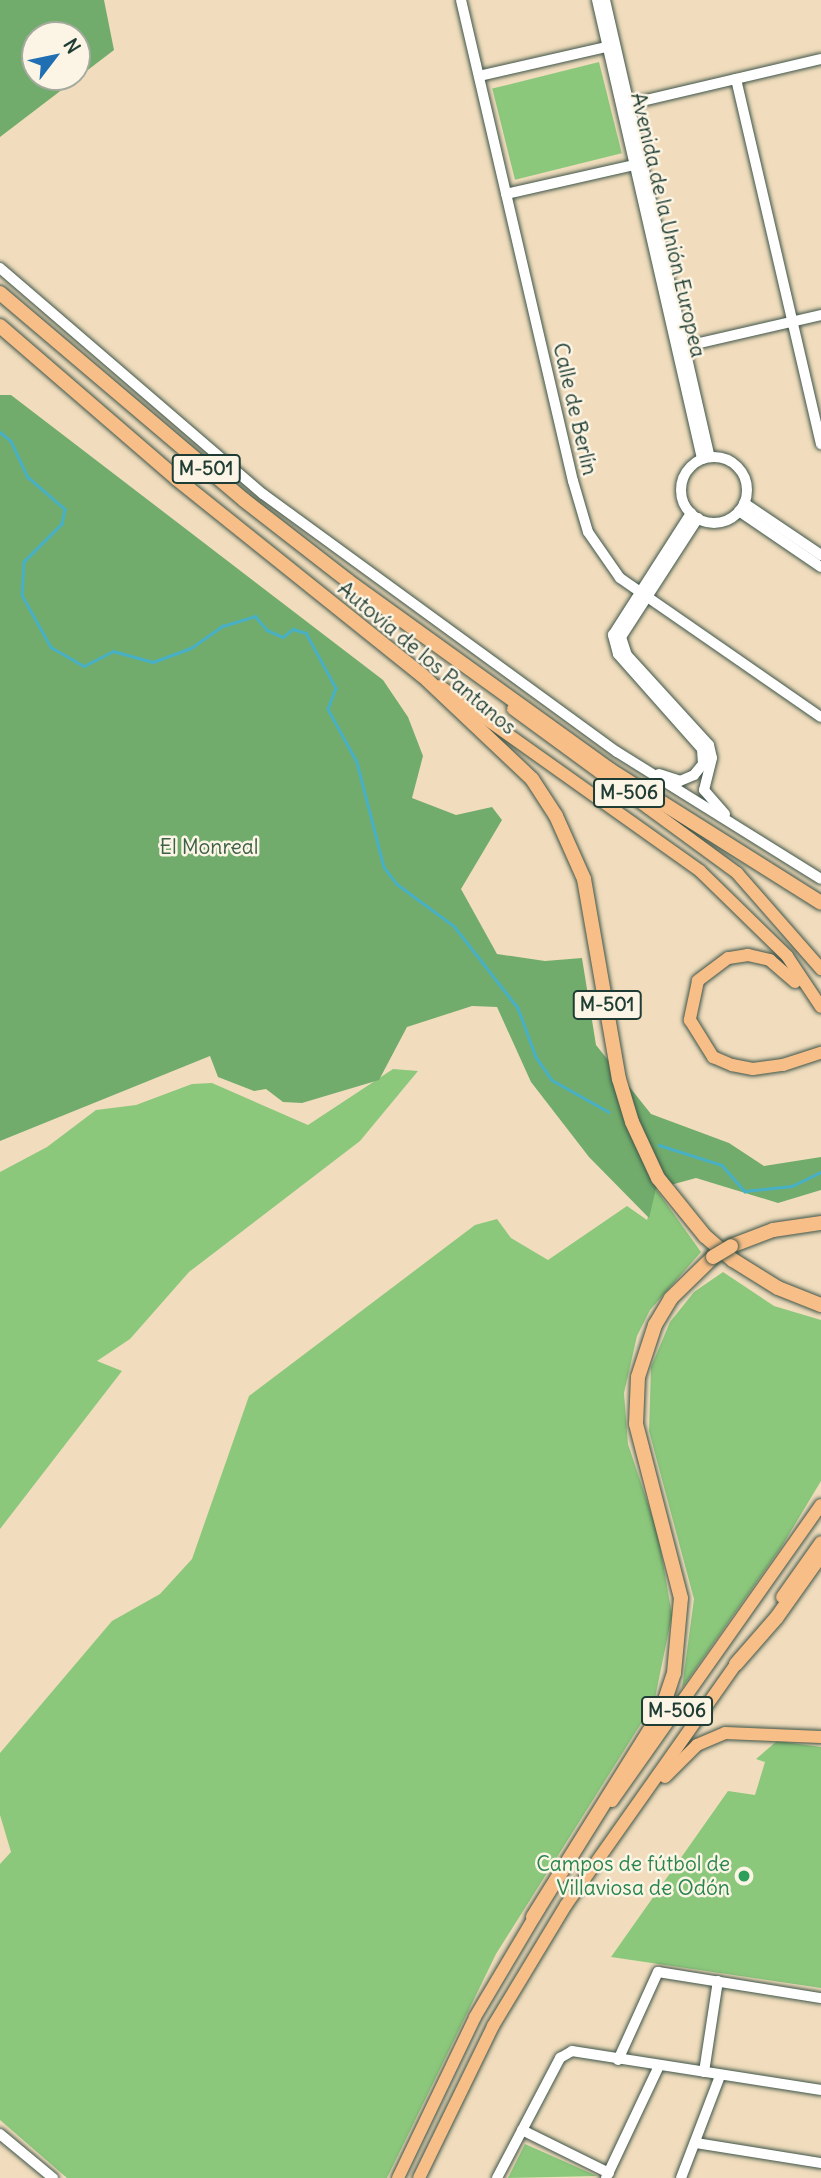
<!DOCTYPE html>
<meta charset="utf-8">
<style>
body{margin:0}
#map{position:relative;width:821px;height:2178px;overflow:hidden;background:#f1ddbd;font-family:Delius,sans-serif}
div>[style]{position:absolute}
.green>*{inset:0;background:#8cc87c;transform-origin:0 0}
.forest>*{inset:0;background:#71ac6c}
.stream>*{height:2.5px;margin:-1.25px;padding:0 1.25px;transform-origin:1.25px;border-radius:1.25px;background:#48b0c6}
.roads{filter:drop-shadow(0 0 2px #3e5549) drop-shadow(0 0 2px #3e5549)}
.minor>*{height:10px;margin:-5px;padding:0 5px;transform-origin:5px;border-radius:5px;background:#fff}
.minor>.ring{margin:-5px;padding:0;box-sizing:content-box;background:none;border:10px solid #fff;border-radius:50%}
.major>*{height:12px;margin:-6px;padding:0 6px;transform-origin:6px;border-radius:6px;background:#f7be87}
.highway>*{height:14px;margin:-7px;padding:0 7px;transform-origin:7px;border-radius:7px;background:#f7be87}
.bridges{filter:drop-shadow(0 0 2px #3e5549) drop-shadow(0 0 2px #3e5549)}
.highway-bridge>*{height:14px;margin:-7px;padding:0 7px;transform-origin:7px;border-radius:7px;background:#f7be87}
.dots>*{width:19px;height:19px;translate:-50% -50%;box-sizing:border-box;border:4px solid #fcf5e5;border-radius:50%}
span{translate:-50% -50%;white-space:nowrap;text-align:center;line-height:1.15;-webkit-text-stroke:5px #fcf5e5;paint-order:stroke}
.shield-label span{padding:2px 5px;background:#fcf5e5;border:2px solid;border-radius:5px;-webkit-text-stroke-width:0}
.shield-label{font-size:19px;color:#1f3d34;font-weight:700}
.street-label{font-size:21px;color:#1f3d34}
.park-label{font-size:21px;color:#3a6046}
.leisure-label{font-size:21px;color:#27864d}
.right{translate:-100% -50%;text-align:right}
.north{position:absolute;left:21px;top:21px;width:70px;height:70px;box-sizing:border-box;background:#fcf5e5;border:2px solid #a4ab9e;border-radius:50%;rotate:58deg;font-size:19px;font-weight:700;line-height:28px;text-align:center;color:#1f3d34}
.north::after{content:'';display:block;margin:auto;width:24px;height:32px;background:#1f6fb2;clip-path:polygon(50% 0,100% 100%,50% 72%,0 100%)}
</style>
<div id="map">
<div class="green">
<div style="left:599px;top:62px;width:94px;height:110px;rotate:76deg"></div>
<div style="clip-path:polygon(393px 1069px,418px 1071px,360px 1141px,189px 1272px,130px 1339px,97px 1361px,122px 1371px,0 1529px,0 1172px,47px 1147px,96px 1110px,136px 1105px,192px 1084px,212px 1083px,308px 1125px)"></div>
<div style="clip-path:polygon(656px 1189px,701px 1252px,650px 1310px,637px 1336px,624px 1393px,628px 1444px,658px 1534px,672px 1615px,654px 1703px,496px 1954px,387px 2178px,67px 2178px,0 2120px,0 1864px,11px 1852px,0 1815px,0 1753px,112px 1621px,160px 1594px,192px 1559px,249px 1396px,475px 1225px,497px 1219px,511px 1238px,548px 1260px,627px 1206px,647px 1220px)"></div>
<div style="clip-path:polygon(723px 1272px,774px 1306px,821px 1320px,821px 1481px,782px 1546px,682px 1688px,694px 1599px,649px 1431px,651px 1367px,670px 1322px,694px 1292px)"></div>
<div style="clip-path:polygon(777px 1741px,821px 1747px,821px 1988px,611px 1957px,728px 1791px,755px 1795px,765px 1762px,756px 1759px)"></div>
<div style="clip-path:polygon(525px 2144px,597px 2176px,508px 2178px)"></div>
</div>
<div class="forest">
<div style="clip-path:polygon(evenodd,0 0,104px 0,114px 50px,0 137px,0 0,77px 35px,77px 77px,35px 77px,35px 35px,77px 35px)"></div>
<div style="clip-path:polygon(0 395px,11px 395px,383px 680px,408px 717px,423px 756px,412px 798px,456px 815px,492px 807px,502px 820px,461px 889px,497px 954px,545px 961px,582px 958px,596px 1045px,651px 1114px,729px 1143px,764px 1166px,821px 1157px,821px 1190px,778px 1203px,696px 1178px,656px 1189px,649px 1218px,589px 1157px,531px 1082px,497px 1007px,472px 1006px,407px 1027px,379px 1080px,302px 1103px,283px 1102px,266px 1089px,254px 1091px,218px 1077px,210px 1056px,0 1141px)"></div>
</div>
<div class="stream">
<div style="left:0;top:432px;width:14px;rotate:39deg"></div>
<div style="left:11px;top:441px;width:40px;rotate:65deg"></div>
<div style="left:28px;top:477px;width:49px;rotate:40.9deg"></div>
<div style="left:65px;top:509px;width:15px;rotate:101deg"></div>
<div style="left:62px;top:524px;width:54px;rotate:135deg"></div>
<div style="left:24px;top:562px;width:33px;rotate:93deg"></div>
<div style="left:22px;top:595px;width:60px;rotate:60.9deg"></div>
<div style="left:51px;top:647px;width:38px;rotate:30deg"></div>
<div style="left:84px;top:666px;width:33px;rotate:-27deg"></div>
<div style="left:113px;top:651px;width:41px;rotate:15.4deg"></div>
<div style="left:153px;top:662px;width:40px;rotate:-20.2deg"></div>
<div style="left:191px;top:648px;width:39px;rotate:-35deg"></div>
<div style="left:223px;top:626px;width:34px;rotate:-17deg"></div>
<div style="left:255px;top:616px;width:18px;rotate:49deg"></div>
<div style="left:267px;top:630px;width:17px;rotate:24deg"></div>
<div style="left:283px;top:637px;width:13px;rotate:-39deg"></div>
<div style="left:293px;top:629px;width:14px;rotate:17deg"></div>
<div style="left:306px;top:633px;width:63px;rotate:61.4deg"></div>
<div style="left:336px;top:688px;width:22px;rotate:111deg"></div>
<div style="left:328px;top:709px;width:60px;rotate:61.3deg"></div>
<div style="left:357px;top:762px;width:108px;rotate:75.6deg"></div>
<div style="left:384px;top:867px;width:21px;rotate:53deg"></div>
<div style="left:397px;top:884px;width:71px;rotate:36.4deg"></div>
<div style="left:454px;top:926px;width:104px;rotate:52deg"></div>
<div style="left:518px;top:1008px;width:52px;rotate:69.8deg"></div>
<div style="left:536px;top:1057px;width:28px;rotate:55deg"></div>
<div style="left:552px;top:1080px;width:65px;rotate:29.3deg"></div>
<div style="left:659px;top:1145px;width:66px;rotate:17.6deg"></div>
<div style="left:722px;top:1165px;width:35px;rotate:49deg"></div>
<div style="left:745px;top:1191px;width:47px;rotate:-6.1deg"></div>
<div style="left:792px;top:1186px;width:32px;rotate:-26deg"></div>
</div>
<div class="roads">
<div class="minor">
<div style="left:461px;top:0;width:494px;rotate:76.9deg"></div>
<div style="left:573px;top:481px;width:53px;rotate:73.6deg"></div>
<div style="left:588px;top:532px;width:56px;rotate:55.2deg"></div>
<div style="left:620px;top:578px;width:244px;rotate:34.7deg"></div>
<div style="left:597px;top:0;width:471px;rotate:77.1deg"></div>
<div style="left:605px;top:0;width:469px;rotate:77.1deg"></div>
<div style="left:479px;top:76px;width:131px;rotate:-12.8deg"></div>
<div style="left:736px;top:79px;width:375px;rotate:76.9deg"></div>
<div style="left:625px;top:105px;width:201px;rotate:-13.2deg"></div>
<div style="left:506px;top:194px;width:132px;rotate:-12.7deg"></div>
<div style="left:0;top:268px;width:347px;rotate:40.7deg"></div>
<div style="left:263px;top:494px;width:438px;rotate:36.1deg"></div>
<div style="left:617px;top:752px;width:240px;rotate:31.9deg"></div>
<div style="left:678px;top:348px;width:147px;rotate:-13deg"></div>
<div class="ring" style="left:681px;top:457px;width:56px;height:56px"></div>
<div style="left:744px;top:503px;width:93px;rotate:34deg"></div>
<div style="left:739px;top:511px;width:99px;rotate:34.3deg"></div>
<div style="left:698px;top:518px;width:142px;rotate:122.9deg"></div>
<div style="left:621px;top:637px;width:19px;rotate:72deg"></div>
<div style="left:627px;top:655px;width:122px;rotate:47.7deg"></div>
<div style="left:709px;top:745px;width:13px;rotate:77deg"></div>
<div style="left:712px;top:758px;width:33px;rotate:104deg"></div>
<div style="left:704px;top:790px;width:32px;rotate:49deg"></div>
<div style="left:659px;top:774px;width:22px;rotate:18deg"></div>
<div style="left:680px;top:781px;width:15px;rotate:-23deg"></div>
<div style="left:694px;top:775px;width:14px;rotate:-51deg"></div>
<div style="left:703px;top:764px;width:15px;rotate:-94deg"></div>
<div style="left:702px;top:749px;width:127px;rotate:-131.5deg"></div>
<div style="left:618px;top:654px;width:20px;rotate:-105deg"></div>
<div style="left:613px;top:635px;width:145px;rotate:-57.4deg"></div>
<div style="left:618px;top:2060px;width:97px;rotate:-65.6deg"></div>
<div style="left:658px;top:1972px;width:165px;rotate:9.1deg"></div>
<div style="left:704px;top:2072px;width:92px;rotate:-81.3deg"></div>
<div style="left:522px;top:2130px;width:97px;rotate:26.3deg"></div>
<div style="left:0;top:2134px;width:69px;rotate:39.7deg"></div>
<div style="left:696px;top:2143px;width:127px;rotate:9.1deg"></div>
<div style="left:497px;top:2178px;width:136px;rotate:-62.3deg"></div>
<div style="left:560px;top:2058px;width:14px;rotate:-30deg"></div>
<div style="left:572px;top:2051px;width:252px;rotate:8.9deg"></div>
<div style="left:606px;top:2178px;width:124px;rotate:-64.7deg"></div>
<div style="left:681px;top:2178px;width:109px;rotate:-69.1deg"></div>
</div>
<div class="major">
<div style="left:440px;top:686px;width:319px;rotate:35.4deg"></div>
<div style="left:700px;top:871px;width:122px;rotate:44.3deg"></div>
<div style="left:787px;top:956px;width:61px;rotate:56.3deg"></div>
<div style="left:513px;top:709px;width:278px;rotate:36.2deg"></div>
<div style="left:737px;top:873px;width:128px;rotate:48.8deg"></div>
<div style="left:795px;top:982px;width:33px;rotate:-139deg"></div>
<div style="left:770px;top:960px;width:23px;rotate:-167deg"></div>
<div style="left:748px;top:955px;width:20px;rotate:171deg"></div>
<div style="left:728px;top:958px;width:38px;rotate:143deg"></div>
<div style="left:698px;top:981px;width:40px;rotate:102deg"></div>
<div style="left:690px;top:1020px;width:44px;rotate:58.1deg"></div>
<div style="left:713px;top:1057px;width:21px;rotate:23deg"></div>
<div style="left:732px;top:1065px;width:21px;rotate:11deg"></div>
<div style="left:753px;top:1069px;width:30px;rotate:-8deg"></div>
<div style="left:783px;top:1065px;width:40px;rotate:-18deg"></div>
<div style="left:782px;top:1597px;width:67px;rotate:-54.7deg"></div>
<div style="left:665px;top:1777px;width:45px;rotate:-45deg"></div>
<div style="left:697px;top:1745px;width:30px;rotate:-23deg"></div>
<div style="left:725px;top:1733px;width:96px;rotate:2.4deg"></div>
<div style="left:612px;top:1801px;width:362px;rotate:-54.8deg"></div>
<div style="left:398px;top:2178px;width:178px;rotate:-64.4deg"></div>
<div style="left:475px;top:2017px;width:126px;rotate:-59.3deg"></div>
<div style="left:419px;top:2178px;width:169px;rotate:-64deg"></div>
<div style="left:493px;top:2026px;width:141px;rotate:-58.9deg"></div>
<div style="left:566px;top:1905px;width:302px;rotate:-54.8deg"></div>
</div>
<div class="highway">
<div style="left:0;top:293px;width:320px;rotate:40.3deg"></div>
<div style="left:244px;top:500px;width:132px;rotate:37.9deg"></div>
<div style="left:348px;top:581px;width:323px;rotate:35.8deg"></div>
<div style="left:610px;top:770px;width:249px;rotate:32.2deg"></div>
<div style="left:0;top:326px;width:234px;rotate:40.8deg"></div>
<div style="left:177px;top:479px;width:314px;rotate:38.7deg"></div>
<div style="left:422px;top:675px;width:151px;rotate:43.4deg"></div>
<div style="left:532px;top:779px;width:44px;rotate:57deg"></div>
<div style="left:556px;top:816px;width:69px;rotate:66deg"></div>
<div style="left:584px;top:879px;width:203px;rotate:80.1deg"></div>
<div style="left:619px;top:1079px;width:45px;rotate:73.2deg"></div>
<div style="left:632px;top:1122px;width:62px;rotate:65.1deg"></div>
<div style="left:658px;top:1178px;width:75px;rotate:51deg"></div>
<div style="left:705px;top:1236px;width:37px;rotate:41deg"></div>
<div style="left:733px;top:1260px;width:53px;rotate:31.9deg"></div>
<div style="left:778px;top:1288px;width:46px;rotate:21.6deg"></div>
<div style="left:731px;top:1246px;width:45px;rotate:-20.9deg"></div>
<div style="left:773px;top:1230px;width:49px;rotate:-8.3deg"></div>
<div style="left:736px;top:1664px;width:62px;rotate:-48.9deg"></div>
<div style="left:777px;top:1617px;width:76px;rotate:-54.6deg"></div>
<div style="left:533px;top:1917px;width:242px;rotate:-58deg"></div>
<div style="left:661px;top:1712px;width:41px;rotate:-71.6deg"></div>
<div style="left:674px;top:1673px;width:75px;rotate:-84.7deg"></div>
<div style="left:681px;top:1598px;width:180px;rotate:-104.5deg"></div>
<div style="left:636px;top:1424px;width:47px;rotate:-87.6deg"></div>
<div style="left:638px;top:1377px;width:55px;rotate:-71.9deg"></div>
<div style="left:655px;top:1325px;width:31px;rotate:-59deg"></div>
<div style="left:671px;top:1298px;width:59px;rotate:-44.3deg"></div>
</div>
</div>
<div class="bridges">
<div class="highway-bridge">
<div style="left:713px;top:1257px;width:21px;rotate:-31deg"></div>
</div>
</div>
<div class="dots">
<div style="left:744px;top:1876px;background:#2e9e5b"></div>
</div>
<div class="shield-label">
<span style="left:206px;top:469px">M-501</span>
<span style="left:629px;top:793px">M-506</span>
<span style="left:607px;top:1005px">M-501</span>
<span style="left:677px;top:1711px">M-506</span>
</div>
<div class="street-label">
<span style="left:668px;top:225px;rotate:77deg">Avenida de la Unión Europea</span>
<span style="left:575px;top:409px;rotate:77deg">Calle de Berlín</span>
<span style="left:427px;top:658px;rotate:40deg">Autovía de los Pantanos</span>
</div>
<div class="park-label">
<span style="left:209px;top:847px">El Monreal</span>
</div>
<div class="leisure-label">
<span class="right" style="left:730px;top:1876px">Campos de fútbol de<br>Villaviosa de Odón</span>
</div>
<div class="north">N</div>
</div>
